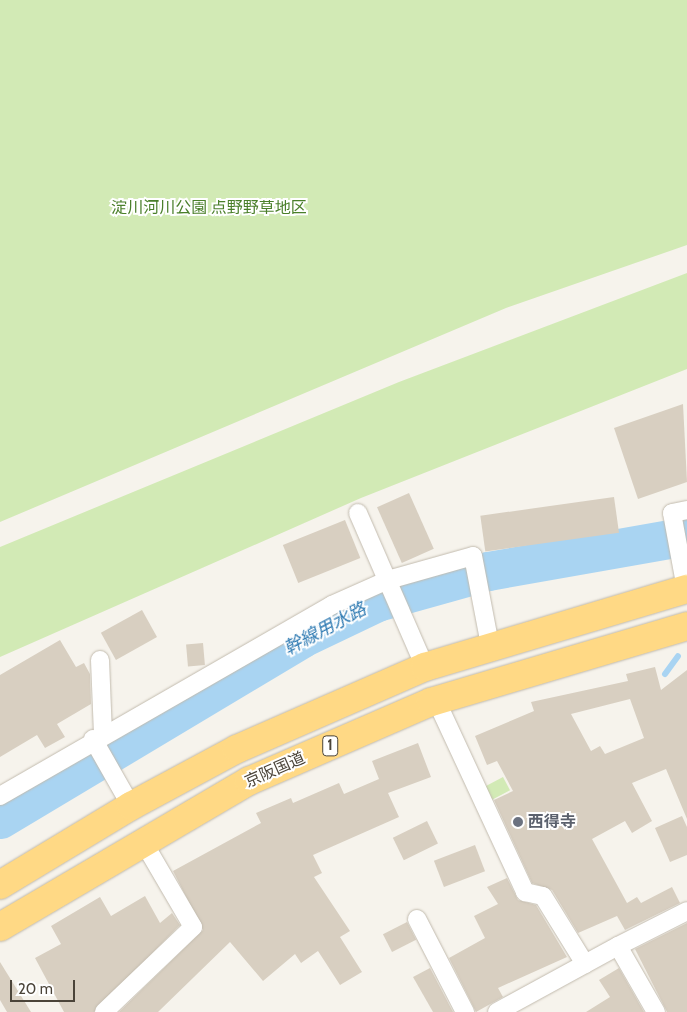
<!DOCTYPE html>
<meta charset="utf-8">
<style>
body{margin:0}
#map{position:relative;width:687px;height:1012px;overflow:hidden;background:#f6f3ec;font-family:Cabin,"Noto Sans JP",sans-serif}
div>[style]{position:absolute}
.green>*{inset:0;background:#d2eab5;transform-origin:0 0}
.stream>*{height:6px;margin:-3px;padding:0 3px;transform-origin:3px;border-radius:3px;background:#a9d4f2}
.river>*{height:39px;margin:-19.5px;padding:0 19.5px;transform-origin:19.5px;border-radius:19.5px;background:#a9d4f2}
.building>*{inset:0;background:#d8cfc1;transform-origin:0 0}
.roads{filter:drop-shadow(0 0 1px #c2bbae) drop-shadow(0 0 1px #c2bbae)}
.minor>*{height:18px;margin:-9px;padding:0 9px;transform-origin:9px;border-radius:9px;background:#fff}
.trunk>*{height:28px;margin:-14px;padding:0 14px;transform-origin:14px;border-radius:14px;background:#ffd985}
.dots>*{width:14px;height:14px;translate:-50% -50%;box-sizing:border-box;border:2px solid #fff;border-radius:50%}
span{translate:-50% -50%;white-space:nowrap;text-align:center;line-height:1.15;-webkit-text-stroke:4px #fff;paint-order:stroke}
.shield-label span{padding:1px 4px;background:#fff;border:1px solid;border-radius:4px;-webkit-text-stroke-width:0}
.shield-label{font-size:15px;color:#4b4439;font-weight:700}
.park-label{font-size:16px;color:#4a7f2a}
.street-label{font-size:16px;color:#4b4439}
.worship-label{font-size:16px;color:#5b616d;font-weight:700}
.left{translate:0 -50%;text-align:left}
.water-label{font-size:18px;color:#2e7ab2;font-style:italic}
.scale{position:absolute;left:10px;top:980px;width:65px;height:22px;box-sizing:border-box;border:2px solid #4b4439;border-top:0;padding-left:6px;font-size:15px;line-height:18px;white-space:nowrap;color:#4b4439;-webkit-text-stroke:4px #fff;paint-order:stroke}
</style>
<div id="map">
<div class="green">
<div style="clip-path:polygon(0 0,687px 0,687px 245px,506px 308px,0 522px)"></div>
<div style="clip-path:polygon(687px 273px,687px 369px,361px 498px,0 657px,0 547px,399px 382px)"></div>
<div style="left:503px;top:777px;width:15px;height:23px;rotate:62deg"></div>
</div>
<div class="stream">
<div style="left:665px;top:674px;width:22px;rotate:-54deg"></div>
</div>
<div class="river">
<div style="left:0;top:819px;width:352px;rotate:-30.9deg"></div>
<div style="left:302px;top:638px;width:83px;rotate:-25.6deg"></div>
<div style="left:377px;top:602px;width:115px;rotate:-15.6deg"></div>
<div style="left:488px;top:571px;width:202px;rotate:-10deg"></div>
</div>
<div class="building">
<div style="clip-path:polygon(683px 404px,687px 482px,638px 499px,614px 428px)"></div>
<div style="left:409px;top:493px;width:61px;height:35px;rotate:66deg"></div>
<div style="left:614px;top:497px;width:36px;height:135px;rotate:82deg"></div>
<div style="left:345px;top:520px;width:41px;height:67px;rotate:68deg"></div>
<div style="left:142px;top:610px;width:31px;height:47px;rotate:61deg"></div>
<div style="clip-path:polygon(60px 640px,76px 667px,84px 663px,90px 674px,91px 704px,57px 724px,65px 737px,45px 748px,37px 735px,0 757px,0 675px)"></div>
<div style="left:203px;top:643px;width:22px;height:17px;rotate:85deg"></div>
<div style="clip-path:polygon(evenodd,655px 667px,661px 690px,687px 670px,687px 819px,666px 769px,632px 783px,652px 821px,632px 833px,625px 821px,592px 839px,627px 903px,637px 897px,641px 903px,672px 887px,680px 903px,625px 930px,617px 916px,578px 933px,552px 890px,532px 883px,494px 800px,513px 791px,497px 761px,487px 765px,475px 736px,534px 711px,531px 702px,628px 681px,626px 674px,655px 667px,630px 699px,644px 738px,605px 754px,600px 746px,591px 751px,571px 714px,630px 699px)"></div>
<div style="clip-path:polygon(418px 743px,431px 777px,388px 793px,399px 817px,313px 855px,322px 873px,314px 877px,350px 931px,340px 937px,362px 972px,340px 985px,318px 951px,301px 963px,295px 954px,263px 981px,230px 942px,158px 1012px,119px 1012px,203px 930px,173px 871px,261px 823px,256px 813px,291px 798px,293px 803px,339px 783px,344px 794px,379px 779px,372px 761px)"></div>
<div style="clip-path:polygon(682px 816px,687px 827px,687px 855px,670px 862px,655px 828px)"></div>
<div style="left:427px;top:821px;width:25px;height:38px;rotate:64deg"></div>
<div style="left:475px;top:845px;width:28px;height:44px;rotate:69deg"></div>
<div style="clip-path:polygon(507px 878px,518px 900px,536px 905px,567px 957px,498px 988px,503px 997px,476px 1012px,449px 958px,485px 938px,474px 916px,498px 904px,487px 887px)"></div>
<div style="clip-path:polygon(145px 896px,160px 923px,172px 913px,180px 925px,94px 1012px,64px 1012px,35px 958px,61px 944px,51px 926px,100px 897px,111px 916px)"></div>
<div style="left:407px;top:922px;width:20px;height:27px;rotate:63deg"></div>
<div style="clip-path:polygon(687px 923px,687px 1012px,667px 1012px,635px 949px)"></div>
<div style="clip-path:polygon(0 962px,31px 1012px,7px 1012px,0 1000px)"></div>
<div style="clip-path:polygon(430px 968px,453px 1012px,433px 1012px,413px 977px)"></div>
<div style="clip-path:polygon(619px 968px,644px 1012px,586px 1012px,610px 997px,599px 980px)"></div>
</div>
<div class="roads">
<div class="minor">
<div style="left:358px;top:513px;width:168px;rotate:66.5deg"></div>
<div style="left:686px;top:589px;width:77px;rotate:-100.4deg"></div>
<div style="left:672px;top:513px;width:15px;rotate:-11deg"></div>
<div style="left:100px;top:660px;width:74px;rotate:87.7deg"></div>
<div style="left:436px;top:700px;width:212px;rotate:65.1deg"></div>
<div style="left:525px;top:892px;width:18px;rotate:13deg"></div>
<div style="left:543px;top:896px;width:80px;rotate:58.3deg"></div>
<div style="left:93px;top:739px;width:77px;rotate:60.4deg"></div>
<div style="left:0;top:796px;width:383px;rotate:-29.9deg"></div>
<div style="left:332px;top:605px;width:61px;rotate:-24.1deg"></div>
<div style="left:388px;top:580px;width:88px;rotate:-15.8deg"></div>
<div style="left:473px;top:556px;width:91px;rotate:79.2deg"></div>
<div style="left:417px;top:919px;width:105px;rotate:62.7deg"></div>
<div style="left:618px;top:946px;width:77px;rotate:-26.9deg"></div>
<div style="left:104px;top:1012px;width:123px;rotate:-43.7deg"></div>
<div style="left:193px;top:927px;width:97px;rotate:-120.3deg"></div>
<div style="left:497px;top:1012px;width:138px;rotate:-28.6deg"></div>
<div style="left:618px;top:946px;width:76px;rotate:60.1deg"></div>
</div>
<div class="trunk">
<div style="left:0;top:885px;width:153px;rotate:-31.1deg"></div>
<div style="left:131px;top:806px;width:120px;rotate:-28.3deg"></div>
<div style="left:237px;top:749px;width:205px;rotate:-23.6deg"></div>
<div style="left:425px;top:667px;width:273px;rotate:-16.6deg"></div>
<div style="left:0;top:927px;width:289px;rotate:-30.4deg"></div>
<div style="left:249px;top:781px;width:198px;rotate:-23.5deg"></div>
<div style="left:431px;top:702px;width:267px;rotate:-16.5deg"></div>
</div>
</div>
<div class="dots">
<div style="left:518px;top:822px;background:#6b7280"></div>
</div>
<div class="shield-label">
<span style="left:330px;top:746px">1</span>
</div>
<div class="park-label">
<span style="left:209px;top:208px">淀川河川公園 点野野草地区</span>
</div>
<div class="street-label">
<span style="left:275px;top:770px;rotate:-24deg">京阪国道</span>
</div>
<div class="worship-label">
<span class="left" style="left:528px;top:822px">西得寺</span>
</div>
<div class="water-label">
<span style="left:325px;top:629px;rotate:-28deg">幹線用水路</span>
</div>
<div class="scale">20 m</div>
</div>
